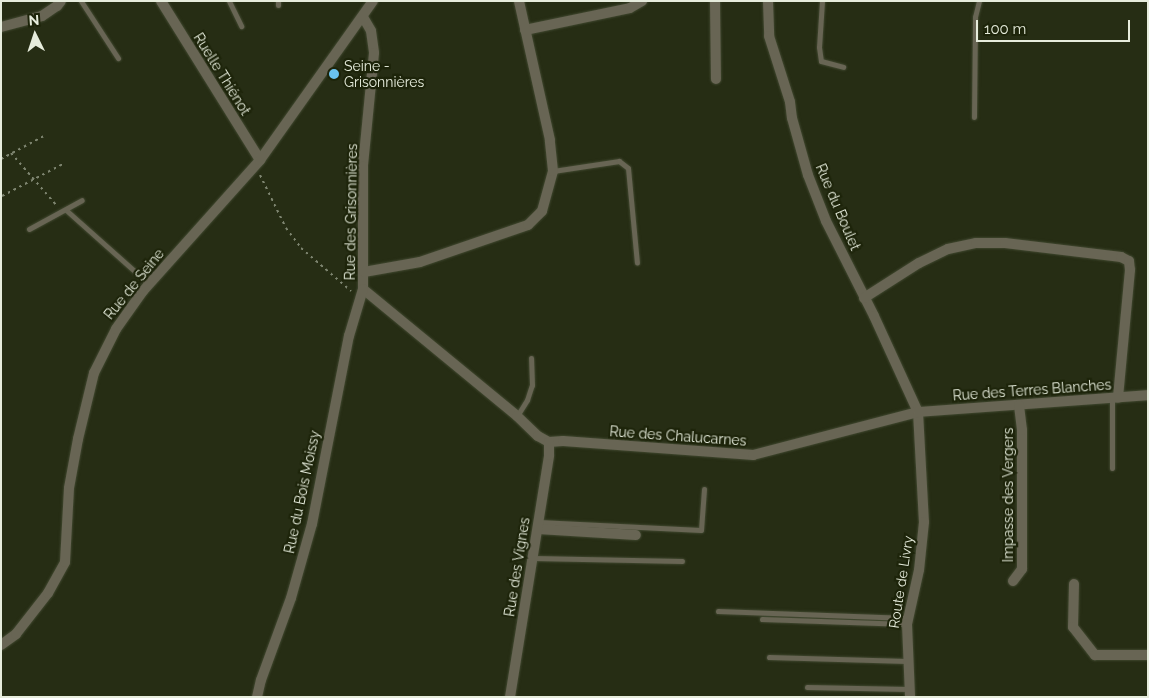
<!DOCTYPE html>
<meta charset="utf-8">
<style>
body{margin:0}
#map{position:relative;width:1149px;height:698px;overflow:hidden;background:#262d14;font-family:Raleway,sans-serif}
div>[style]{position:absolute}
.path>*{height:2px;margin-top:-1px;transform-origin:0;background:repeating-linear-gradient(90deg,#7e8570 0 2.5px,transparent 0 6.5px)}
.roads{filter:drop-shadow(0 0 1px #414830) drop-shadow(0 0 1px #414830)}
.service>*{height:5px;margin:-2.5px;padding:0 2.5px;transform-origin:2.5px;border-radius:2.5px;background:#686554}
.minor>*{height:10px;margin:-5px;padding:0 5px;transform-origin:5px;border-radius:5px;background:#686554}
.dots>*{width:14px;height:14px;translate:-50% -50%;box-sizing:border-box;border:2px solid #1d240a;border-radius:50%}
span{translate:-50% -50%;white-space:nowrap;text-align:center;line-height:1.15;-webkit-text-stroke:4.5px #1d240a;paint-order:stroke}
.poi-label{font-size:14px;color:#e6ecdc}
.left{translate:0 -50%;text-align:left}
.street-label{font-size:14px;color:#e6ecdc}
.frame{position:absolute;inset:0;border:2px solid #e6ecdc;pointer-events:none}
.north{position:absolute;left:10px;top:10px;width:50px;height:50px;-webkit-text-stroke:4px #1d240a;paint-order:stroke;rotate:356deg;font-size:14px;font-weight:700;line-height:20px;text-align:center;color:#e6ecdc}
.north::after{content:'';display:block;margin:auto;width:18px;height:22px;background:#e6ecdc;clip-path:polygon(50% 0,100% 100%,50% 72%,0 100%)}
.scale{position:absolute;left:976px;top:20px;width:154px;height:22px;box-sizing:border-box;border:2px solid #e6ecdc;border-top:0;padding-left:6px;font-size:15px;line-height:18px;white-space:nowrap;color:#e6ecdc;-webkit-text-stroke:4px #1d240a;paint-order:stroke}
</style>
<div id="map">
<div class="path">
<div style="left:11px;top:153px;width:70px;rotate:49deg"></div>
<div style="left:1px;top:159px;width:51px;rotate:-28.1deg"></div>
<div style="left:260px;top:175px;width:59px;rotate:63.9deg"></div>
<div style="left:286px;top:228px;width:25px;rotate:53deg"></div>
<div style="left:301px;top:248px;width:66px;rotate:40.7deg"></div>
<div style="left:2px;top:196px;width:69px;rotate:-27.7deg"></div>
</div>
<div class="roads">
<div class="service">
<div style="left:81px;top:1px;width:68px;rotate:57deg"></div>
<div style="left:229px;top:1px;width:28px;rotate:64deg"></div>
<div style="left:278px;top:1px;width:4px;rotate:90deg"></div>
<div style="left:822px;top:1px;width:46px;rotate:93.7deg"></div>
<div style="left:819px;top:47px;width:14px;rotate:82deg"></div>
<div style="left:821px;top:61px;width:23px;rotate:15deg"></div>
<div style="left:974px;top:117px;width:100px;rotate:-89.4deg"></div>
<div style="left:975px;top:17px;width:16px;rotate:-76deg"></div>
<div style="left:553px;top:171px;width:67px;rotate:-8.6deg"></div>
<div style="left:619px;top:161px;width:11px;rotate:38deg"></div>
<div style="left:628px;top:168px;width:95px;rotate:84.6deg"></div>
<div style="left:66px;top:210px;width:111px;rotate:41.7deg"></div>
<div style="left:29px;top:229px;width:60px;rotate:-28.7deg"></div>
<div style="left:1112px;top:398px;width:70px;rotate:90deg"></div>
<div style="left:517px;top:416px;width:19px;rotate:-58deg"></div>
<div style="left:527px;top:400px;width:16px;rotate:-72deg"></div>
<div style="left:532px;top:385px;width:27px;rotate:-92deg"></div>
<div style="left:539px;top:522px;width:162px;rotate:2.8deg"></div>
<div style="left:701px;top:530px;width:41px;rotate:-85.8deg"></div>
<div style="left:533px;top:558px;width:149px;rotate:1.2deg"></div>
<div style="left:718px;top:611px;width:190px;rotate:2.1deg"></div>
<div style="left:762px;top:619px;width:145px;rotate:2deg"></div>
<div style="left:769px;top:657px;width:138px;rotate:1.7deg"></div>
<div style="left:807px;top:687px;width:102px;rotate:1.1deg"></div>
</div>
<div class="minor">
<div style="left:161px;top:1px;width:187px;rotate:58.1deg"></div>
<div style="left:715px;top:1px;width:78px;rotate:89.3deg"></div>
<div style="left:768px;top:1px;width:35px;rotate:88deg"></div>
<div style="left:769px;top:36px;width:69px;rotate:72.3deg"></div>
<div style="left:790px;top:102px;width:16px;rotate:83deg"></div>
<div style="left:792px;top:118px;width:59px;rotate:74.3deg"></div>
<div style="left:808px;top:175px;width:49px;rotate:68.6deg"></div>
<div style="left:826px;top:221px;width:106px;rotate:63.2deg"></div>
<div style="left:874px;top:316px;width:106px;rotate:65.4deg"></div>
<div style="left:918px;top:412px;width:110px;rotate:86.9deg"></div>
<div style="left:924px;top:522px;width:48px;rotate:95.9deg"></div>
<div style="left:919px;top:570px;width:55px;rotate:102.5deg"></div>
<div style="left:907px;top:624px;width:73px;rotate:87.6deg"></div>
<div style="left:363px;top:17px;width:16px;rotate:60deg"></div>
<div style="left:371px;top:31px;width:22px;rotate:82deg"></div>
<div style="left:374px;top:53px;width:114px;rotate:95.6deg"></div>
<div style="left:363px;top:166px;width:123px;rotate:90deg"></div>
<div style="left:363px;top:289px;width:200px;rotate:39.5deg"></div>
<div style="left:517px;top:416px;width:29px;rotate:44deg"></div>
<div style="left:538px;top:436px;width:13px;rotate:29deg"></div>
<div style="left:1px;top:27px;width:42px;rotate:-15deg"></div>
<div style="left:42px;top:16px;width:18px;rotate:-34deg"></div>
<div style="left:57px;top:6px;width:6px;rotate:-51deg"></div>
<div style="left:525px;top:30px;width:107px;rotate:-11.8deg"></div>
<div style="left:630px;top:8px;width:14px;rotate:-30deg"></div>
<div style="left:364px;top:272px;width:57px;rotate:-10.1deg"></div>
<div style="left:420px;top:262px;width:114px;rotate:-18.9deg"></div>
<div style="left:528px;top:225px;width:20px;rotate:-45deg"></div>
<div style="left:542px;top:211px;width:41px;rotate:-74.6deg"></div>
<div style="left:553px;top:171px;width:31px;rotate:-96deg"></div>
<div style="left:550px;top:140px;width:142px;rotate:-102.6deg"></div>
<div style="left:864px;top:298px;width:65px;rotate:-32.5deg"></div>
<div style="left:919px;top:263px;width:32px;rotate:-26deg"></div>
<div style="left:948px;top:249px;width:29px;rotate:-12deg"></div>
<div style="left:976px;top:243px;width:29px"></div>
<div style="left:1005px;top:243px;width:117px;rotate:6.9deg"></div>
<div style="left:1121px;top:257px;width:9px;rotate:27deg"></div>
<div style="left:1129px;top:261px;width:9px;rotate:84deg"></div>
<div style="left:1130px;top:270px;width:128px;rotate:95.4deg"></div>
<div style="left:549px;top:442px;width:14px;rotate:-4deg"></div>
<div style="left:563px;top:441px;width:191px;rotate:4.2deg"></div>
<div style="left:753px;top:455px;width:171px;rotate:-14.6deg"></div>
<div style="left:918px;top:412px;width:231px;rotate:-4.2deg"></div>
<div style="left:538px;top:529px;width:98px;rotate:3.5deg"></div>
<div style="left:1013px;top:581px;width:15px;rotate:-53deg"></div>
<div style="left:1022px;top:569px;width:139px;rotate:-90deg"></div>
<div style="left:1022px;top:430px;width:25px;rotate:-97deg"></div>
<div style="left:1074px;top:584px;width:43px;rotate:91.3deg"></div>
<div style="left:1073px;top:627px;width:36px;rotate:52deg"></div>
<div style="left:1095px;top:655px;width:53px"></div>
<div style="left:1px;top:645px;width:19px;rotate:-36deg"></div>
<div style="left:16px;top:634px;width:52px;rotate:-52deg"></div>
<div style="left:48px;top:593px;width:35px;rotate:-61deg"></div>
<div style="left:65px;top:562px;width:74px;rotate:-86.9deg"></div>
<div style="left:69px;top:488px;width:50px;rotate:-79.6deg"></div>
<div style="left:78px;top:439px;width:68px;rotate:-76.4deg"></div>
<div style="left:94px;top:373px;width:49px;rotate:-63.4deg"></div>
<div style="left:116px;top:329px;width:47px;rotate:-54.6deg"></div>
<div style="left:143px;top:291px;width:176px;rotate:-48.2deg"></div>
<div style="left:260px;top:160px;width:195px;rotate:-54.6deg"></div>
<div style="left:257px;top:697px;width:17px;rotate:-77deg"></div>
<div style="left:261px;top:680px;width:87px;rotate:-69.9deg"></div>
<div style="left:291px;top:598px;width:77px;rotate:-74.2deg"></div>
<div style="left:312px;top:524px;width:192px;rotate:-78.9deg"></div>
<div style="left:349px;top:336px;width:49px;rotate:-73.4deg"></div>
<div style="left:510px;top:697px;width:245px;rotate:-80.8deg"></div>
<div style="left:549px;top:455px;width:13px;rotate:-90deg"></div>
</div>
</div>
<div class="dots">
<div style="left:334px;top:74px;background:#6ac3f1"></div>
</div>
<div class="poi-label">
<span class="left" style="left:344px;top:74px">Seine -<br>Grisonnières</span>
</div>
<div class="street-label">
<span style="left:222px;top:74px;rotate:58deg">Ruelle Thiénot</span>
<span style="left:838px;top:207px;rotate:67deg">Rue du Boulet</span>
<span style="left:351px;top:212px;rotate:-89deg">Rue des Grisonnières</span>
<span style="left:134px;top:284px;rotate:-51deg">Rue de Seine</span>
<span style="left:1032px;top:390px;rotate:-4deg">Rue des Terres Blanches</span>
<span style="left:678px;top:436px;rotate:4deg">Rue des Chalucarnes</span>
<span style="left:302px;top:492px;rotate:-78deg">Rue du Bois Moissy</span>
<span style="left:1008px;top:495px;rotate:-90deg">Impasse des Vergers</span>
<span style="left:517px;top:567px;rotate:-81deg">Rue des Vignes</span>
<span style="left:901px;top:582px;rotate:-81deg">Route de Livry</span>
</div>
<div class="frame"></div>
<div class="north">N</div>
<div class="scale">100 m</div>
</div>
